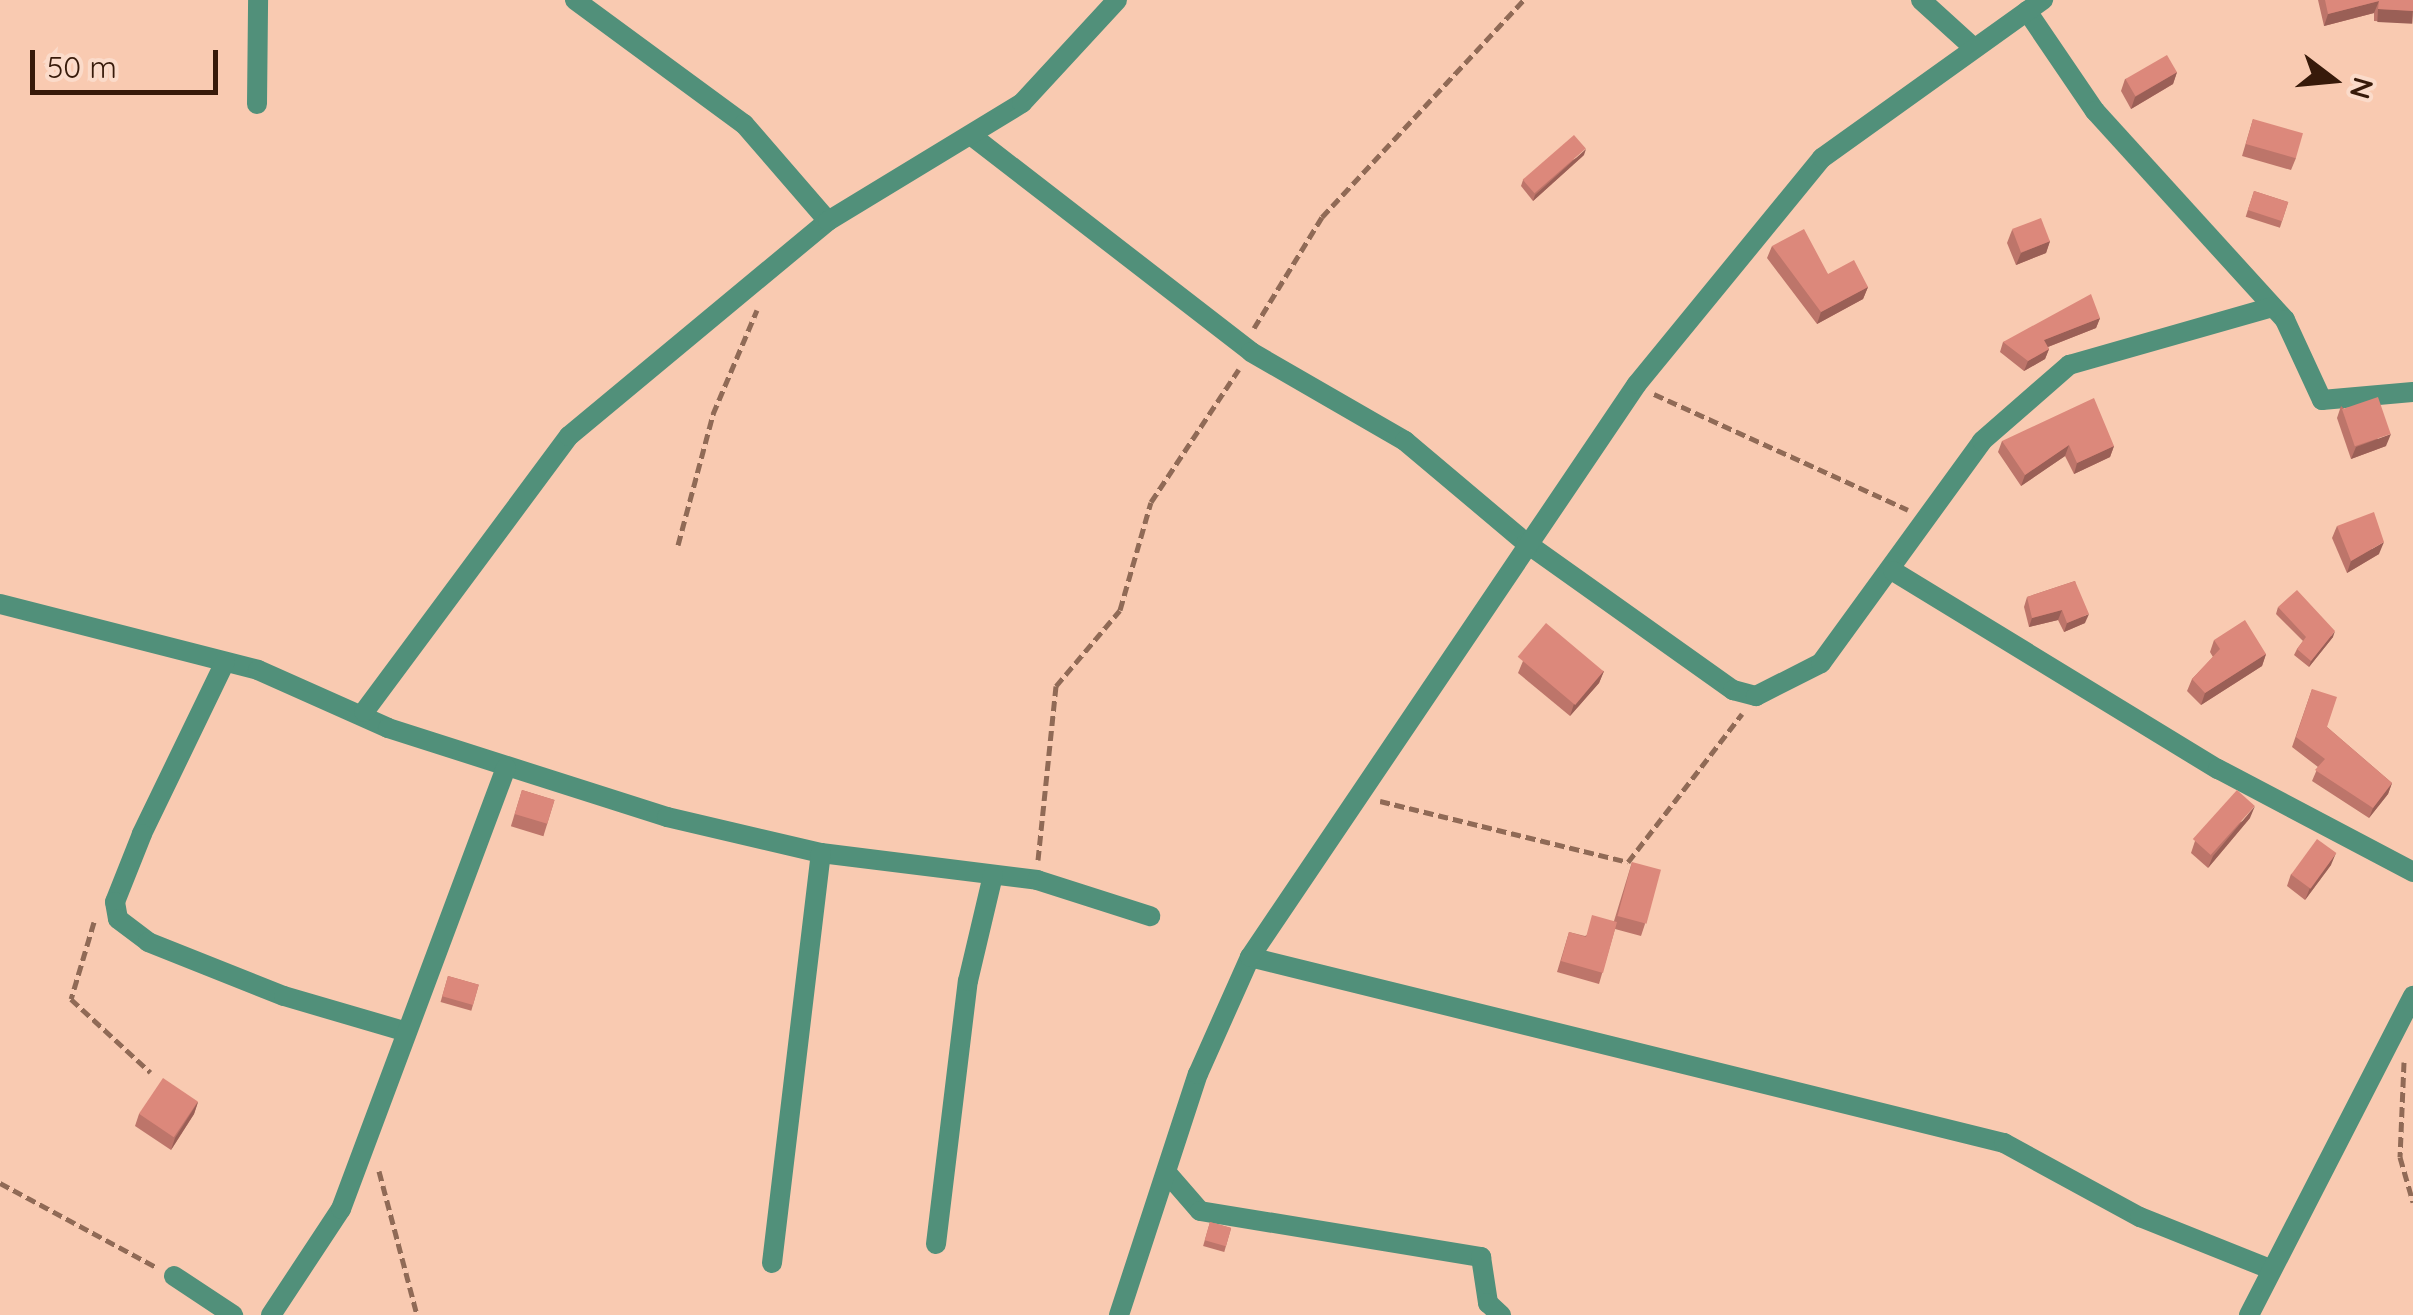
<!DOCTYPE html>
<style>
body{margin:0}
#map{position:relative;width:2413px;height:1315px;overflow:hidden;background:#f9cab1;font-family:Quicksand,sans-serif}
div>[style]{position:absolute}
.path>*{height:5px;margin-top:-2.5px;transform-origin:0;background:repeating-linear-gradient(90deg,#906a56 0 10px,transparent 0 15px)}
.street>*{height:20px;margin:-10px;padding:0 10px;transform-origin:10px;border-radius:10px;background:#51907a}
.wall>*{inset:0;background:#bd756a;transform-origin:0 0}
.shaded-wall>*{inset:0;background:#9a5f56;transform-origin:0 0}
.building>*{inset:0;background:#dc887b;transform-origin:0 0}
span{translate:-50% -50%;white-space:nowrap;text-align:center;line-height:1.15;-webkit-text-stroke:8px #fbdbca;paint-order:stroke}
.north{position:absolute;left:2283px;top:30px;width:100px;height:100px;-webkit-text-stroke:8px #fbdbca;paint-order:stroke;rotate:106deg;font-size:28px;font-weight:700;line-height:40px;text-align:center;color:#371a0a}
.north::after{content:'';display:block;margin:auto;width:35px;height:45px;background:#371a0a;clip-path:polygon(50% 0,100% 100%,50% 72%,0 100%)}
.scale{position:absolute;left:30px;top:50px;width:188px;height:45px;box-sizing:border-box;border:5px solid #371a0a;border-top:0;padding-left:12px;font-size:30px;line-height:35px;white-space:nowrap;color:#371a0a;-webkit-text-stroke:8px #fbdbca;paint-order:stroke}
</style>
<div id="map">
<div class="path">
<div style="left:1254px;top:328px;width:130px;rotate:-58.5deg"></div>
<div style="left:1322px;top:217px;width:296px;rotate:-47.1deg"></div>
<div style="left:1654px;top:394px;width:279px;rotate:24.5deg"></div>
<div style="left:678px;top:545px;width:136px;rotate:-75deg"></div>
<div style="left:713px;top:414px;width:113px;rotate:-67.1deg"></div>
<div style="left:1380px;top:801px;width:255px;rotate:13.8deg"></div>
<div style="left:1628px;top:862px;width:187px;rotate:-52.4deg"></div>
<div style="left:1038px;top:860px;width:175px;rotate:-84.1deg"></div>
<div style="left:1056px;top:686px;width:99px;rotate:-49.9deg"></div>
<div style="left:1120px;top:610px;width:112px;rotate:-74deg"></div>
<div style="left:1151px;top:502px;width:159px;rotate:-56.5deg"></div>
<div style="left:94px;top:922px;width:80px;rotate:106.6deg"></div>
<div style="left:71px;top:999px;width:108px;rotate:42.7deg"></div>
<div style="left:2404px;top:1062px;width:95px;rotate:92.4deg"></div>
<div style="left:2400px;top:1157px;width:47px;rotate:73.9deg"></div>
<div style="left:379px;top:1171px;width:149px;rotate:75.2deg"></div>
<div style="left:0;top:1183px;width:179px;rotate:28.3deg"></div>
</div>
<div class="street">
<div style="left:575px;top:0;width:210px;rotate:36.3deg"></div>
<div style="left:744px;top:124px;width:128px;rotate:49.1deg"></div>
<div style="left:1921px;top:0;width:72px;rotate:42.2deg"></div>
<div style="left:2027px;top:11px;width:121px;rotate:55.8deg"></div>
<div style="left:2095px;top:111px;width:282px;rotate:47.7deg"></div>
<div style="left:2285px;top:320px;width:88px;rotate:65.2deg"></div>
<div style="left:2322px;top:400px;width:91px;rotate:-5deg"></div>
<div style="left:257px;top:104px;width:104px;rotate:-89.4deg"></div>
<div style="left:972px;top:136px;width:353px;rotate:37.7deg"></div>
<div style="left:1251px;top:352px;width:178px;rotate:30deg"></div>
<div style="left:1405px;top:441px;width:158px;rotate:40.1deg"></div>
<div style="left:1526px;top:543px;width:254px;rotate:35.4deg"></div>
<div style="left:1733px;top:690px;width:24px;rotate:15deg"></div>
<div style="left:1756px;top:696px;width:73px;rotate:-26.9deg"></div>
<div style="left:1821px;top:663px;width:274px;rotate:-54deg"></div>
<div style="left:1982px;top:441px;width:116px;rotate:-41.1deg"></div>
<div style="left:2069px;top:365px;width:212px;rotate:-15.9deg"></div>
<div style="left:1893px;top:571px;width:381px;rotate:31.4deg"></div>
<div style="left:2218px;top:769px;width:221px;rotate:27.8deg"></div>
<div style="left:0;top:604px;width:266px;rotate:14.3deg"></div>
<div style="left:258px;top:670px;width:142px;rotate:24deg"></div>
<div style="left:388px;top:728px;width:293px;rotate:17.7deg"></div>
<div style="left:667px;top:817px;width:158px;rotate:13.2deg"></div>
<div style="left:821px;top:853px;width:218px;rotate:7.1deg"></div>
<div style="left:1037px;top:880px;width:119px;rotate:17.7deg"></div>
<div style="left:225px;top:662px;width:191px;rotate:115.8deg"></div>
<div style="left:142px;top:834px;width:73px;rotate:111.7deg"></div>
<div style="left:115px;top:902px;width:17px;rotate:80deg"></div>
<div style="left:118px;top:919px;width:38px;rotate:37deg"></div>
<div style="left:148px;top:942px;width:146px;rotate:21.7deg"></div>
<div style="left:284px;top:996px;width:125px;rotate:16.3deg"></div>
<div style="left:364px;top:712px;width:344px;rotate:-53.4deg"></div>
<div style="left:569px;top:436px;width:337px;rotate:-39.7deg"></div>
<div style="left:828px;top:221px;width:227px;rotate:-31.3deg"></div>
<div style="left:1022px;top:103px;width:140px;rotate:-47.3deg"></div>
<div style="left:1250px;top:957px;width:777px;rotate:13.86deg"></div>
<div style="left:2004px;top:1143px;width:155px;rotate:28.6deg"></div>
<div style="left:2140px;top:1217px;width:140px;rotate:21.8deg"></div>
<div style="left:1167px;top:1173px;width:50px;rotate:49deg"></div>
<div style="left:1200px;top:1211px;width:285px;rotate:9.3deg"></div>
<div style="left:1481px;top:1257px;width:47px;rotate:81.3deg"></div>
<div style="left:1488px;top:1303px;width:18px;rotate:43deg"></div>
<div style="left:936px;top:1244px;width:265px;rotate:-83.1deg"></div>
<div style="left:968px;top:981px;width:109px;rotate:-76.7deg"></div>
<div style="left:772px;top:1263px;width:413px;rotate:-83.2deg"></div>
<div style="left:174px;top:1276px;width:71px;rotate:33.5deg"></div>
<div style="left:271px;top:1315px;width:127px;rotate:-56.6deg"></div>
<div style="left:341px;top:1209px;width:471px;rotate:-69.5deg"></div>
<div style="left:1119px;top:1315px;width:254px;rotate:-71.9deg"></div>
<div style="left:1198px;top:1074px;width:128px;rotate:-66deg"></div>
<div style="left:1250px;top:957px;width:691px;rotate:-55.97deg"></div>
<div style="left:1637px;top:384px;width:292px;rotate:-50.7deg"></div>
<div style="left:1822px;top:158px;width:272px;rotate:-35.6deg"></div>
<div style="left:2249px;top:1315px;width:359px;rotate:-62.8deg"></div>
</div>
<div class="wall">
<div style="clip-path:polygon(2318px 0,2413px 0,2412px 23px,2374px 21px,2374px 13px,2324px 26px)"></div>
<div style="clip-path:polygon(2177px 72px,2173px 84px,2131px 109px,2121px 91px,2125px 79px)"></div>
<div style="clip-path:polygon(2253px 119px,2296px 158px,2291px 170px,2242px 156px)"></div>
<div style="clip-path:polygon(1584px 155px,1533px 201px,1521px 186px,1523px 180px)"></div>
<div style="left:2254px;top:191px;width:36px;height:27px;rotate:18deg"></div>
<div style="clip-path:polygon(2012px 230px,2050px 241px,2046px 253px,2016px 265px,2007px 243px)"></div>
<div style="clip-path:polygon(1772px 246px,1828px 274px,1868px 287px,1863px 299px,1817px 324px,1767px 258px)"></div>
<div style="clip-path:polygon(2100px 318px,2096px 328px,2048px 347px,2049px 349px,2045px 359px,2024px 371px,2000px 352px,2003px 342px)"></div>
<div style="clip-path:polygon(2341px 406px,2386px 446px,2351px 459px,2337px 418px)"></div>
<div style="clip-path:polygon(2002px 441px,2114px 446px,2110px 457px,2074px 474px,2065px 456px,2021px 486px,1998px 452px)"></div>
<div style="clip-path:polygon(2337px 526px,2379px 554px,2347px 573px,2332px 538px)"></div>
<div style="clip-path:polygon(2075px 581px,2085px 623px,2064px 632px,2058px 620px,2029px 627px,2024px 607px,2027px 597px)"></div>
<div style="clip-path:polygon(2278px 607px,2333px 637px,2309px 667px,2294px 655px,2297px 649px,2303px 641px,2276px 614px)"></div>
<div style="clip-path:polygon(2214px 640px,2266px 654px,2262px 666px,2201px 705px,2187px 691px,2192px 679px,2213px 657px,2210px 652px)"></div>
<div style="clip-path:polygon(1523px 661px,1604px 671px,1599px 683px,1570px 716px,1518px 673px)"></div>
<div style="clip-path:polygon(2312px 689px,2327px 727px,2392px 783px,2388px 794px,2369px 818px,2312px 781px,2318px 767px,2292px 747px)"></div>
<div style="left:522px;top:790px;width:34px;height:38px;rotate:17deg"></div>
<div style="clip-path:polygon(2250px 818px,2208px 868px,2191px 853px,2195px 841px)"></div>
<div style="clip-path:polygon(1632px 862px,1645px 924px,1641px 936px,1615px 929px,1599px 984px,1557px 972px,1569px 932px,1585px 936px,1614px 921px)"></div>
<div style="clip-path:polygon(2331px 865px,2305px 900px,2287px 886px,2291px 874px)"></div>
<div style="left:448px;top:976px;width:32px;height:27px;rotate:16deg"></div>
<div style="clip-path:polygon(198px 1102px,194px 1114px,171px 1150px,135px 1126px,139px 1114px)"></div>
<div style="left:1210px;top:1222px;width:22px;height:25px;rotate:16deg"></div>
</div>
<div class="shaded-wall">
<div style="clip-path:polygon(2379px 1px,2374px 13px,2324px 26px,2328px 14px)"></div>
<div style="left:2378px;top:9px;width:35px;height:13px;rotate:3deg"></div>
<div style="clip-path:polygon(2177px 72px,2173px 84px,2131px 109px,2135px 97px)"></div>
<div style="clip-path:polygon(1586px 149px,1584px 155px,1533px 201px,1535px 195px)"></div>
<div style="clip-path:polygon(2050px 241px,2046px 253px,2016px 265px,2021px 253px)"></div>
<div style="clip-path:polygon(1868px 287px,1863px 299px,1817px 324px,1821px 312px)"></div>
<div style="clip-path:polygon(2100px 318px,2096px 328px,2040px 350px,2044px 340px)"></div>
<div style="clip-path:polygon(2049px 349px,2045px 359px,2024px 371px,2028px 361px)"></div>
<div style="clip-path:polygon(2391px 434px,2386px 446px,2351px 459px,2356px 447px)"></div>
<div style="clip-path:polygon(2069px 445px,2065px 456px,2021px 486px,2025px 475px)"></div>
<div style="clip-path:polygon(2114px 446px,2110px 457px,2074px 474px,2077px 463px)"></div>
<div style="clip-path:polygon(2384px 542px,2379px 554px,2347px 573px,2351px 561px)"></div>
<div style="clip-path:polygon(2062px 610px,2058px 620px,2029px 627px,2032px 618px)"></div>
<div style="clip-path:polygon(2089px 614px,2085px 623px,2064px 632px,2067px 623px)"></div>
<div style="clip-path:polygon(2335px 631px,2333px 637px,2309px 667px,2311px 661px)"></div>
<div style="clip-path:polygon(2266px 654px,2262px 666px,2201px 705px,2205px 693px)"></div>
<div style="clip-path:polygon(1604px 671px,1599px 683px,1570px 716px,1574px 704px)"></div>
<div style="clip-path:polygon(2392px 783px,2388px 794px,2369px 818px,2373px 808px)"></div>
<div style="clip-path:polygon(2255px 806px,2250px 818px,2208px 868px,2213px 856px)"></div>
<div style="clip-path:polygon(2336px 853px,2331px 865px,2305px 900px,2310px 888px)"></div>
<div style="clip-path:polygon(198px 1102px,194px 1114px,171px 1150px,175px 1138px)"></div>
</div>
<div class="building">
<div style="clip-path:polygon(2325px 0,2413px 0,2413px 11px,2378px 9px,2379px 1px,2328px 14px)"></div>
<div style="left:2167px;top:55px;width:20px;height:48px;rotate:60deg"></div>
<div style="left:2253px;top:119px;width:52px;height:26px;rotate:16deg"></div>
<div style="left:1574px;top:135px;width:18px;height:68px;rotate:49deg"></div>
<div style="left:2254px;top:191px;width:36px;height:20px;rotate:18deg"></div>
<div style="left:2041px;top:218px;width:25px;height:31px;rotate:69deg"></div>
<div style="clip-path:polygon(1804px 229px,1828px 274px,1854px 260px,1868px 287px,1821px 312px,1772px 246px)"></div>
<div style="clip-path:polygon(2091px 294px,2100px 318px,2044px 340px,2049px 349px,2028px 361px,2003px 342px)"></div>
<div style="left:2378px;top:397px;width:39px;height:38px;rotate:71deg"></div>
<div style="clip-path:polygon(2094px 398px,2114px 446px,2077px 463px,2069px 445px,2025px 475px,2002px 441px)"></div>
<div style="clip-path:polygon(2374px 512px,2384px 542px,2351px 561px,2337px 526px)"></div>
<div style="clip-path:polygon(2075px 581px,2089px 614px,2067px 623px,2062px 610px,2032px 618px,2027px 597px)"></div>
<div style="clip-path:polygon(2297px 590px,2335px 631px,2311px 661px,2297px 649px,2306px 637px,2278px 607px)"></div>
<div style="clip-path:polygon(2245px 620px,2266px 654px,2205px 693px,2192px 679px,2220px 649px,2214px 640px)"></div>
<div style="left:1546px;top:623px;width:75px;height:44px;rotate:40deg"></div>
<div style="clip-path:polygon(2312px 689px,2337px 697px,2327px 727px,2392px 783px,2373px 808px,2315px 770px,2325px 759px,2296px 737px)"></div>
<div style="left:522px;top:790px;width:34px;height:25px;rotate:17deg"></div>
<div style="left:2237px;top:790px;width:24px;height:66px;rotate:42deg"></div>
<div style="left:2317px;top:839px;width:24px;height:44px;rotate:36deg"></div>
<div style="left:1632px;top:862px;width:30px;height:56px;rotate:15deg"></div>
<div style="clip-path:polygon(1592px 915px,1617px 922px,1603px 973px,1561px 961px,1569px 932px,1586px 937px)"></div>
<div style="left:448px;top:976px;width:32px;height:21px;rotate:16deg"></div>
<div style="left:163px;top:1078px;width:42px;height:43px;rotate:34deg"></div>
<div style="left:1210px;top:1222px;width:22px;height:19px;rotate:16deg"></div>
</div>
<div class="north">N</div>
<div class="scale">50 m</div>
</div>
